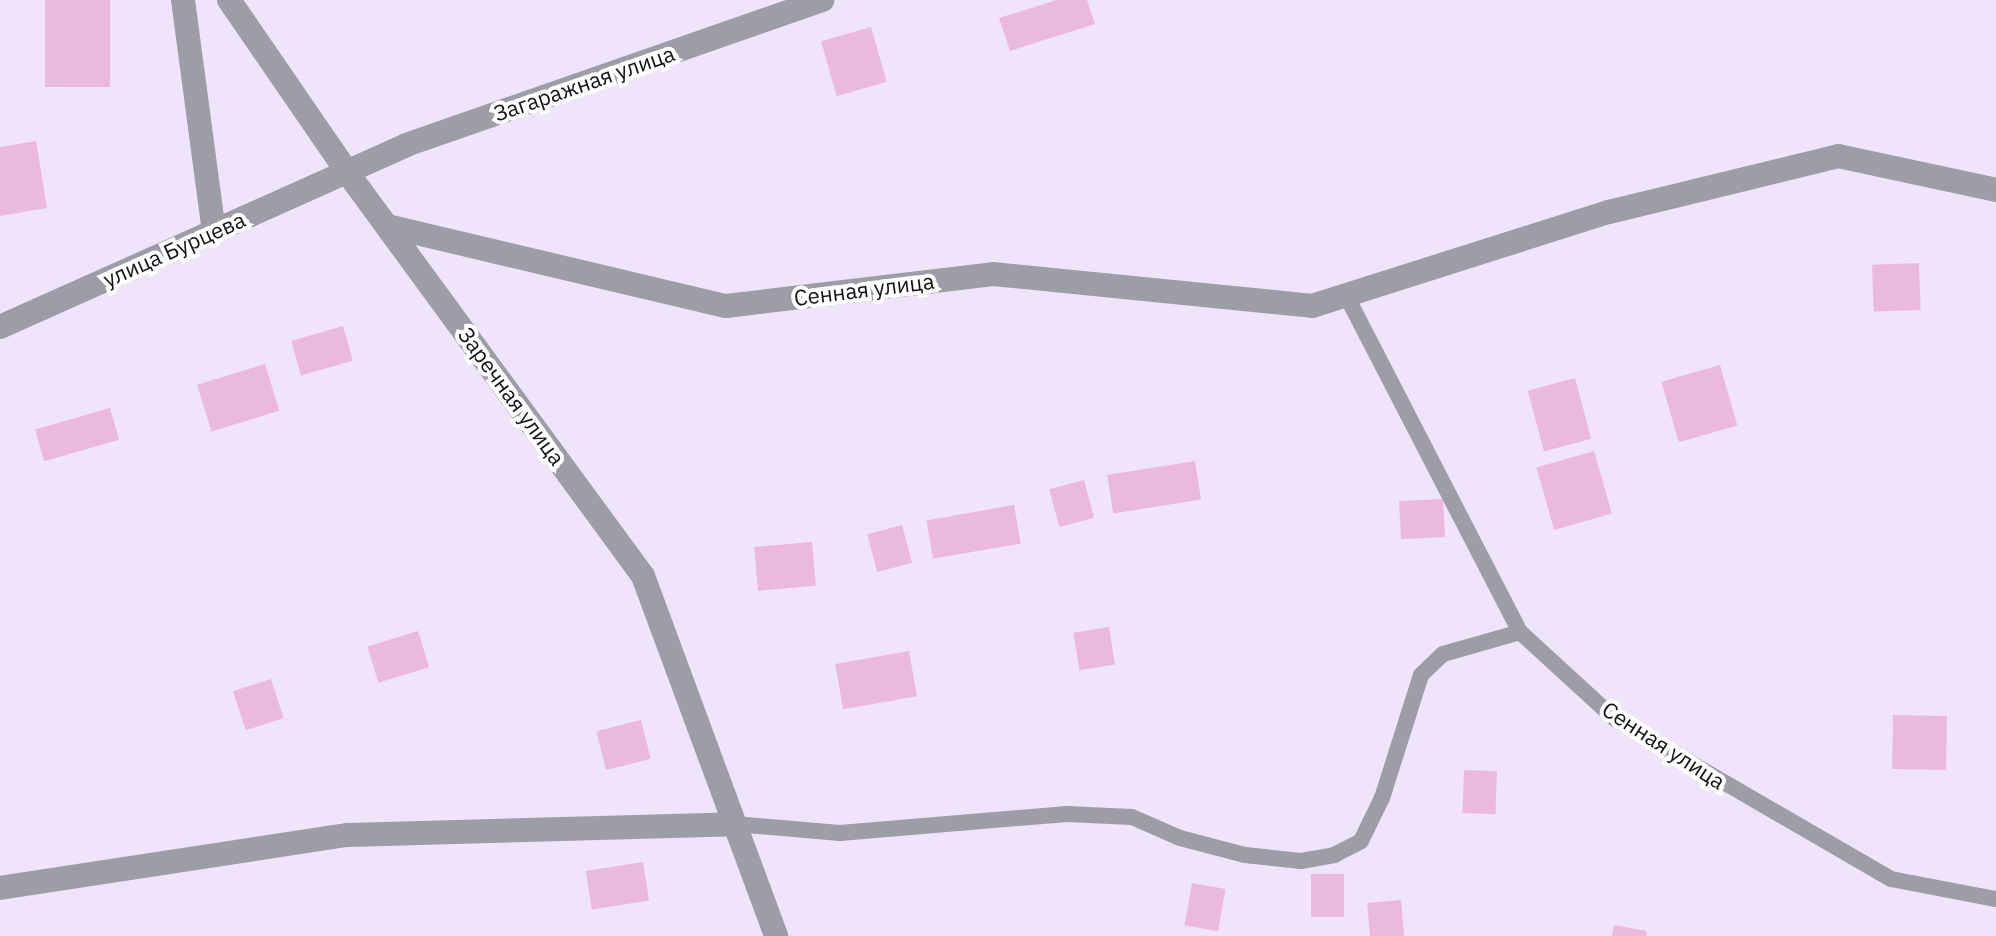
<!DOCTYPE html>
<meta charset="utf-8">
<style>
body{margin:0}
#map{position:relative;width:1996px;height:936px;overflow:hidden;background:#f0e4fa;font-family:"IBM Plex Sans",sans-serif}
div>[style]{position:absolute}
.building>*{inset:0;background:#ecb9de;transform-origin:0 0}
.lane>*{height:16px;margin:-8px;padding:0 8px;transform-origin:8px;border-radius:8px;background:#9d9da7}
.street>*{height:24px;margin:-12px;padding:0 12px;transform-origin:12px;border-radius:12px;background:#9d9da7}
span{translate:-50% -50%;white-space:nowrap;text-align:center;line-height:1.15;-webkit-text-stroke:8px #fff;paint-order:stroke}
.street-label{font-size:22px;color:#141018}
</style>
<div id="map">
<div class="building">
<div style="left:45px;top:0;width:65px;height:87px"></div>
<div style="clip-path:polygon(1057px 0,1087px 0,1095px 24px,1010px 51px,999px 18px)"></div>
<div style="left:871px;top:27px;width:57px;height:52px;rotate:74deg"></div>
<div style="clip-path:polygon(36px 141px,47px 208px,0 216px,0 147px)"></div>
<div style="left:1919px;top:263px;width:47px;height:47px;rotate:88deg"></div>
<div style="left:343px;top:326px;width:36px;height:54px;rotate:74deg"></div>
<div style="left:265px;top:364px;width:49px;height:71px;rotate:73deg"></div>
<div style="left:1720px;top:365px;width:63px;height:61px;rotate:74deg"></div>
<div style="left:1575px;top:378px;width:63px;height:49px;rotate:75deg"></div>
<div style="left:110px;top:408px;width:33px;height:78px;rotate:74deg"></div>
<div style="left:1594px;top:451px;width:65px;height:60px;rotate:74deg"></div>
<div style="left:1195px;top:461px;width:39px;height:89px;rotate:81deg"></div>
<div style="left:1084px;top:480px;width:39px;height:36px;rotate:75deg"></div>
<div style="left:1443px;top:499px;width:38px;height:44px;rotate:87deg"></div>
<div style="left:1014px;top:505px;width:39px;height:89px;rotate:80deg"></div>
<div style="left:902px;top:525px;width:39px;height:36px;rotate:75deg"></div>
<div style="left:812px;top:542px;width:44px;height:58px;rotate:85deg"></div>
<div style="left:1109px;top:627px;width:38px;height:36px;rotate:81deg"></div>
<div style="left:418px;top:631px;width:38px;height:53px;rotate:73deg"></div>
<div style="left:909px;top:651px;width:46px;height:75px;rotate:80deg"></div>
<div style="left:271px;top:679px;width:41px;height:40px;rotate:72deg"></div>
<div style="left:1893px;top:715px;width:54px;height:54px;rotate:1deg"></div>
<div style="left:641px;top:720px;width:40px;height:46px;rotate:76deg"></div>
<div style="left:1464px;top:770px;width:33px;height:43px;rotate:2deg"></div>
<div style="left:643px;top:862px;width:39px;height:58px;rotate:81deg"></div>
<div style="left:1311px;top:874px;width:33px;height:43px"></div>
<div style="left:1192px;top:883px;width:34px;height:43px;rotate:10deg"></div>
<div style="left:1401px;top:900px;width:36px;height:34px;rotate:85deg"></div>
<div style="clip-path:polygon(1614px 925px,1647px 931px,1646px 936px,1612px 936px)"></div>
</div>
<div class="lane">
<div style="left:1346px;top:295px;width:379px;rotate:62.7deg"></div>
<div style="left:1520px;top:632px;width:129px;rotate:42.5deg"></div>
<div style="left:1615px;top:719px;width:319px;rotate:30.1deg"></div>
<div style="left:1891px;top:879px;width:107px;rotate:10.8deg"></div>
<div style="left:735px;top:824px;width:105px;rotate:4.9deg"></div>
<div style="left:840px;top:833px;width:228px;rotate:-4.8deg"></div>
<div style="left:1067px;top:814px;width:65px;rotate:2.6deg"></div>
<div style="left:1132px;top:817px;width:52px;rotate:23.6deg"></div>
<div style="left:1180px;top:838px;width:67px;rotate:14.7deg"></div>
<div style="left:1245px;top:855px;width:56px;rotate:6.1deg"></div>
<div style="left:1301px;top:861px;width:34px;rotate:-10deg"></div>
<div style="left:1334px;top:855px;width:30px;rotate:-27deg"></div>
<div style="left:1361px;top:841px;width:48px;rotate:-64deg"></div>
<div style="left:1382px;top:798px;width:129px;rotate:-72.4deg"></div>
<div style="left:1421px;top:675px;width:30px;rotate:-44deg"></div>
<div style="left:1443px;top:654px;width:80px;rotate:-15.9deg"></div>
</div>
<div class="street">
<div style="left:183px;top:0;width:233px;rotate:82.4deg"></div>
<div style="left:229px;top:0;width:209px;rotate:55.5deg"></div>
<div style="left:347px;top:172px;width:501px;rotate:53.77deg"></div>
<div style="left:643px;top:576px;width:384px;rotate:69.7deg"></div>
<div style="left:387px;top:226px;width:348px;rotate:13.3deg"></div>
<div style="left:726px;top:306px;width:269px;rotate:-6.8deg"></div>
<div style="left:993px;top:274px;width:321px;rotate:5.7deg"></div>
<div style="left:1312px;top:306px;width:312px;rotate:-17.6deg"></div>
<div style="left:1609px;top:212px;width:236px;rotate:-13.7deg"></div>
<div style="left:1838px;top:156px;width:162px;rotate:12.1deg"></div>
<div style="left:0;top:327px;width:445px;rotate:-24.1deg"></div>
<div style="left:406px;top:145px;width:441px;rotate:-19.2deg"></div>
<div style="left:0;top:888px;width:352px;rotate:-8.7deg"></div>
<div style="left:348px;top:835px;width:387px;rotate:-1.6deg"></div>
</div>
<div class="street-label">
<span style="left:584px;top:83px;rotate:-19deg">Загаражная улица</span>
<span style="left:174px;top:249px;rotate:-24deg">улица Бурцева</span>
<span style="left:864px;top:289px;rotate:-7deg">Сенная улица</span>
<span style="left:512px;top:396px;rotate:54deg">Заречная улица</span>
<span style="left:1664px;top:745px;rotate:33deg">Сенная улица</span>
</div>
</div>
